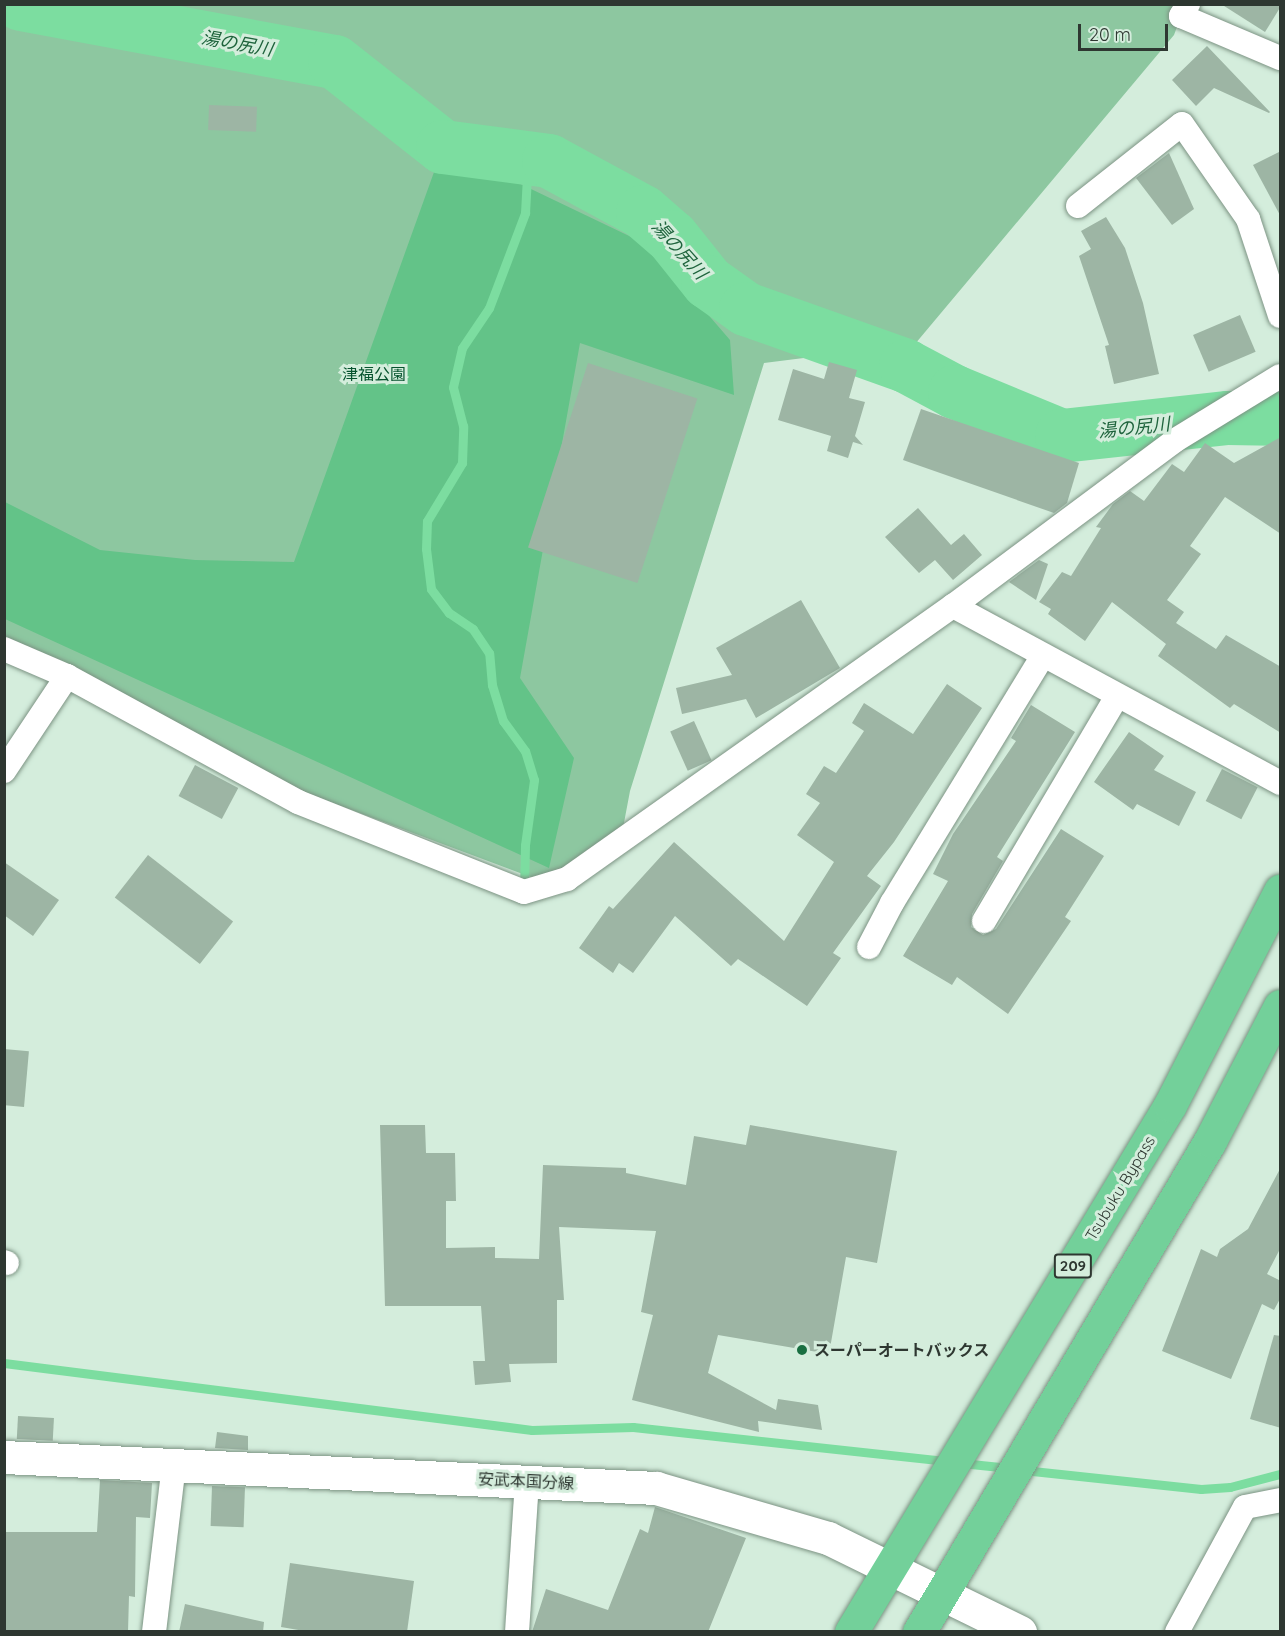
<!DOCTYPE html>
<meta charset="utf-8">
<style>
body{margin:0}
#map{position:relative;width:1285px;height:1636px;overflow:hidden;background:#d4eddc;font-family:Quicksand,"Noto Sans JP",sans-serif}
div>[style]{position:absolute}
.green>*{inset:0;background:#8dc7a0}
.forest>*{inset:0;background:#63c388}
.stream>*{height:9px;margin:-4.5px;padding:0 4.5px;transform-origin:4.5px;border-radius:4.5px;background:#7cdda0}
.river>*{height:54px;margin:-27px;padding:0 27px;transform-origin:27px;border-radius:27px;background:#7cdda0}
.building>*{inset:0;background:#9db5a4;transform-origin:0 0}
.roads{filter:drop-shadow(0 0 2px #7c9383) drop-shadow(0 0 2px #7c9383)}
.minor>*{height:24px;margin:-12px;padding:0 12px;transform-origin:12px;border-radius:12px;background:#fff}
.secondary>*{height:33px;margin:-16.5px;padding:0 16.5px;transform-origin:16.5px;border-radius:16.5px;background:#fff}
.trunk>*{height:33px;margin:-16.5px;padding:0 16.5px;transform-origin:16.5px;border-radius:16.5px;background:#73d09a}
.dots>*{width:16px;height:16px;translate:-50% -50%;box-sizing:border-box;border:3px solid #d4eddc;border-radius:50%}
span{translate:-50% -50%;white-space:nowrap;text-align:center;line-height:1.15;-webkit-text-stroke:6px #d4eddc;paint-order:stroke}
.shield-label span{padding:2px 4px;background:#d4eddc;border:2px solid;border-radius:4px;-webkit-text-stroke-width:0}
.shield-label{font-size:15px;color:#2e3731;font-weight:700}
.park-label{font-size:16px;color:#06532e}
.street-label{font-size:16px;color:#2e3731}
.poi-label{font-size:16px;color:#2e3731;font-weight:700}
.left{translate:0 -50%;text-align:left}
.water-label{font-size:18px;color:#1f643d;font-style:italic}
.frame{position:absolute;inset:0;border:6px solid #2e3731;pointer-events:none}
.scale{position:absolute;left:1078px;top:24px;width:90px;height:27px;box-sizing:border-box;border:3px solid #2e3731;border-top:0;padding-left:8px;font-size:18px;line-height:21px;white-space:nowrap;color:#2e3731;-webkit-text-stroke:4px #d4eddc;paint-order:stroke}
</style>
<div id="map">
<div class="green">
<div style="clip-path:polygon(4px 5px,1185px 5px,1174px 35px,915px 344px,764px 363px,630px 791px,620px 844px,536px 879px,309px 794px,5px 640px)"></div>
</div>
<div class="forest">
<div style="clip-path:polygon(443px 147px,648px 245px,730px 340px,734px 395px,580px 343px,520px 678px,574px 758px,549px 868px,5px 619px,5px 502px,100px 550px,195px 560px,294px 562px)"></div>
</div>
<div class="stream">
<div style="left:524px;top:890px;width:45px;rotate:-88.7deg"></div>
<div style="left:525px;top:845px;width:66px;rotate:-82.1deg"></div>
<div style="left:534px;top:780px;width:30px;rotate:-107deg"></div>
<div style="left:525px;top:751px;width:37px;rotate:-126deg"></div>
<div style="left:503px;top:721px;width:38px;rotate:-107deg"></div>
<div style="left:492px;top:685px;width:32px;rotate:-95deg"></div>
<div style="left:489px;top:653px;width:29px;rotate:-124deg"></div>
<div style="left:473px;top:629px;width:29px;rotate:-146deg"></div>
<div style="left:449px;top:613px;width:30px;rotate:-127deg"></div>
<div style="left:431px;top:589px;width:40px;rotate:-97.1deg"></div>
<div style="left:426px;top:549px;width:28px;rotate:-88deg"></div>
<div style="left:427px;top:521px;width:68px;rotate:-58.9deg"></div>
<div style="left:462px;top:463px;width:37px;rotate:-88deg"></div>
<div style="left:463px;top:426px;width:40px;rotate:-104.4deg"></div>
<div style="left:453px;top:387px;width:40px;rotate:-77deg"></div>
<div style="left:462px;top:348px;width:48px;rotate:-56deg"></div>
<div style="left:489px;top:308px;width:102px;rotate:-69.2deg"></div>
<div style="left:525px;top:213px;width:56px;rotate:-86.9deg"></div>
<div style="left:4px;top:1363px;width:532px;rotate:7.23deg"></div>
<div style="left:532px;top:1430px;width:101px;rotate:-1.7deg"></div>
<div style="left:633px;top:1427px;width:316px;rotate:6.2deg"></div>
<div style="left:961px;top:1463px;width:49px;rotate:5.8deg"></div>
<div style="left:1023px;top:1470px;width:179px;rotate:6.1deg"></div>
<div style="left:1201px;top:1489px;width:29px;rotate:-4deg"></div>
<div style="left:1230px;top:1487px;width:52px;rotate:-14.6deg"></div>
</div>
<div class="river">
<div style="left:21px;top:4px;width:319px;rotate:10.5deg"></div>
<div style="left:335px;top:62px;width:137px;rotate:38.2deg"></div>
<div style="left:443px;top:147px;width:107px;rotate:7.5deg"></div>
<div style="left:549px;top:161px;width:107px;rotate:28.5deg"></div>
<div style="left:643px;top:212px;width:38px;rotate:41deg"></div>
<div style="left:672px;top:237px;width:58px;rotate:51.3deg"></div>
<div style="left:708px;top:282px;width:47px;rotate:35.4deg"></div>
<div style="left:746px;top:309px;width:170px;rotate:19.6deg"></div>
<div style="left:906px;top:366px;width:55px;rotate:28deg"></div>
<div style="left:955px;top:392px;width:116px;rotate:22.4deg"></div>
<div style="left:1062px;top:436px;width:167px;rotate:-6.2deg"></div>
<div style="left:1228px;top:418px;width:52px;rotate:1.1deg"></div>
</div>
<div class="building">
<div style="clip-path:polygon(1221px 4px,1281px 4px,1281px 6px,1265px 32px)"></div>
<div style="clip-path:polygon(1207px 46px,1270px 112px,1269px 113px,1214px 88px,1196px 106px,1172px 80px)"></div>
<div style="left:209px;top:105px;width:48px;height:25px;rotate:2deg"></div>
<div style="clip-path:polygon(1281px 151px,1281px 217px,1253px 165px)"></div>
<div style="clip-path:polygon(1169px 153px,1194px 209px,1172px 225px,1136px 178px)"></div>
<div style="clip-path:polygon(1106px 217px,1125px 248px,1143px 303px,1159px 374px,1114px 384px,1105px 346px,1109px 345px,1079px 256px,1091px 249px,1081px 231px)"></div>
<div style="left:1240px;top:315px;width:40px;height:51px;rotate:67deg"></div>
<div style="clip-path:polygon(829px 362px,857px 370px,849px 398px,865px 402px,855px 436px,863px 445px,853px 442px,848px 458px,827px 451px,831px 436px,778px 420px,793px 369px,824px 379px)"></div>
<div style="left:588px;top:363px;width:115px;height:194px;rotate:18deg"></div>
<div style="clip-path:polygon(921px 409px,1079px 463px,1067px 503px,1054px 513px,903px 460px)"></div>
<div style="clip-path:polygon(1281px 437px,1281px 534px,1225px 497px,1190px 546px,1201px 554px,1167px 600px,1184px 612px,1176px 623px,1216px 649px,1226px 635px,1281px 667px,1281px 733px,1234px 704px,1230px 708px,1158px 656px,1166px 644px,1112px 602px,1085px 641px,1048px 614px,1051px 609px,1039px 602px,1062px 572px,1071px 576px,1101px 528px,1096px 527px,1113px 504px,1130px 491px,1144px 501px,1172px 464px,1184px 472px,1205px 443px,1234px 463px)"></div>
<div style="clip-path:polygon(918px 508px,951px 545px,964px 534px,982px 555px,953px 580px,935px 560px,919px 573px,885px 537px)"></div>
<div style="clip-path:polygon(1039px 560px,1048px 564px,1036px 600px,1009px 582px)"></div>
<div style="clip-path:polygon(801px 600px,840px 668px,756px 718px,746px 699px,682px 714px,676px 688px,732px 675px,716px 648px)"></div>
<div style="clip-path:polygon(947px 684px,982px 708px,894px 842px,867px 876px,881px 886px,833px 953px,841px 958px,807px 1006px,738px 959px,731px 966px,675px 916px,633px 973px,619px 963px,613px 973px,579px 948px,609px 906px,613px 909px,674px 842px,784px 941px,834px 862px,797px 835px,820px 803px,806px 794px,824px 766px,836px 773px,864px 731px,852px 723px,864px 703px,913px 734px)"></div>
<div style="clip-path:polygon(1031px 705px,1075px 732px,997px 857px,1003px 861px,972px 914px,971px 927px,983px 935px,996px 929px,1061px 829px,1104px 856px,1065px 917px,1071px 921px,1008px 1014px,957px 977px,952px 985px,903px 956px,948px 881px,933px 874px,953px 834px,1016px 741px,1011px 738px)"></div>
<div style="left:694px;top:721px;width:43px;height:26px;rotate:66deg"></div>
<div style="clip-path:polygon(1129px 732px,1164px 756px,1154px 770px,1196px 792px,1179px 826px,1137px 804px,1133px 810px,1094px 782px)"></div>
<div style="left:195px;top:765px;width:49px;height:35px;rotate:28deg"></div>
<div style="left:1222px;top:769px;width:40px;height:36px;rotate:27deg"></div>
<div style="left:148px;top:855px;width:108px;height:54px;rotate:38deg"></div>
<div style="clip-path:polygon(4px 862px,59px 900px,33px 936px,4px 915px)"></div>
<div style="left:4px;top:1049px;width:25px;height:56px;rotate:5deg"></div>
<div style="clip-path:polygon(380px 1125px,425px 1125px,426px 1153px,455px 1153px,456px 1201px,446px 1201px,446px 1248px,495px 1247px,495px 1258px,539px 1259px,543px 1165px,626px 1168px,626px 1173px,686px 1185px,694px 1136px,746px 1145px,750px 1125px,897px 1151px,877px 1263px,846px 1257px,829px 1354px,718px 1335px,708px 1373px,776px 1410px,778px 1399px,818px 1405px,822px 1430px,758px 1421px,759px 1432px,632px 1400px,653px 1315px,641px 1312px,656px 1231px,559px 1227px,564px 1300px,557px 1300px,557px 1363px,509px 1364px,511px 1382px,475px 1385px,473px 1361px,485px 1361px,481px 1306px,385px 1306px)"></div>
<div style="clip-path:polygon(1281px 1167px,1281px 1247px,1267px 1274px,1281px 1281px,1281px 1297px,1274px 1310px,1262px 1304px,1231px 1379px,1162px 1351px,1201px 1249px,1217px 1257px,1220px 1249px,1248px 1229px)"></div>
<div style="clip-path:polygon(1274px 1335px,1281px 1336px,1281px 1428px,1250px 1419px)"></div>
<div style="left:18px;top:1416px;width:36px;height:23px;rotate:3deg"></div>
<div style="clip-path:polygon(217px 1432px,248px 1436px,248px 1450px,215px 1448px)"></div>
<div style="clip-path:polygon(100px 1480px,152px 1483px,150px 1518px,136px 1517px,135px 1597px,129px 1596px,128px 1632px,4px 1630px,4px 1532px,97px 1532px)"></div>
<div style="left:212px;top:1486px;width:33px;height:40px;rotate:2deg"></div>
<div style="clip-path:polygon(655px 1507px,746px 1538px,708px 1632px,532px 1632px,546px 1589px,608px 1610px,640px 1529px,648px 1533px)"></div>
<div style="clip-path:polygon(290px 1563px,414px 1581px,407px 1632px,310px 1632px,281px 1627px)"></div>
<div style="clip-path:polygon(185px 1604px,264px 1622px,263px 1632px,179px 1632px)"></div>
</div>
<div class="roads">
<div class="minor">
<div style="left:1188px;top:4px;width:14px;rotate:120deg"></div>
<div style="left:1181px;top:16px;width:108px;rotate:23deg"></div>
<div style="left:1078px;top:206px;width:132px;rotate:-38.3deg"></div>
<div style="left:1182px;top:124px;width:116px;rotate:55.2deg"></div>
<div style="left:1248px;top:219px;width:102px;rotate:71.7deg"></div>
<div style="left:953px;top:606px;width:372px;rotate:28.4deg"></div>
<div style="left:4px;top:649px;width:69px;rotate:23.2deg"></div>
<div style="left:67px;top:676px;width:263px;rotate:28.6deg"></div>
<div style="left:298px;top:802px;width:243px;rotate:21.7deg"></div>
<div style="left:524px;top:892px;width:45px;rotate:-16.8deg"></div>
<div style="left:567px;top:879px;width:473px;rotate:-35.3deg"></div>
<div style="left:953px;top:606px;width:276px;rotate:-36.7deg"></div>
<div style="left:1174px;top:441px;width:124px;rotate:-31.5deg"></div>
<div style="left:4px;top:771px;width:114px;rotate:-56.4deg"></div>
<div style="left:984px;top:921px;width:261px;rotate:-59.4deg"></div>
<div style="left:869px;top:947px;width:50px;rotate:-62.4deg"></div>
<div style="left:892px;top:903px;width:289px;rotate:-58.6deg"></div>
<div style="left:4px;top:1262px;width:3px;rotate:18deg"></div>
<div style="left:154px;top:1632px;width:169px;rotate:-83.2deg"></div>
<div style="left:517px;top:1632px;width:151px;rotate:-86.2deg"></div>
<div style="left:1177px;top:1632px;width:142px;rotate:-61.5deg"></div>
<div style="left:1245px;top:1507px;width:36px;rotate:-11deg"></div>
</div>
<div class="secondary">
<div style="left:4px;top:1457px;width:653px;rotate:2.72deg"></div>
<div style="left:656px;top:1488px;width:179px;rotate:16.2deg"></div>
<div style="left:828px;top:1538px;width:214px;rotate:26.1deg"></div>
</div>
<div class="trunk">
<div style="left:851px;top:1632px;width:616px;rotate:-58.81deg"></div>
<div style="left:1170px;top:1105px;width:241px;rotate:-62.8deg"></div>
<div style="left:919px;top:1632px;width:571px;rotate:-59.35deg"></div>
<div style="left:1210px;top:1141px;width:152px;rotate:-62.6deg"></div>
</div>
</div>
<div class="dots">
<div style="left:802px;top:1350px;background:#196f41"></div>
</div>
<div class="shield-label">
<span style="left:1073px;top:1266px">209</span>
</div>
<div class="park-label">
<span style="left:374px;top:374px">津福公園</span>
</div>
<div class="street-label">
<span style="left:1120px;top:1188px;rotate:-59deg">Tsubuku Bypass</span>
<span style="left:526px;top:1481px;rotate:3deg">安武本国分線</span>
</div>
<div class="poi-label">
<span class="left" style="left:814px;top:1350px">スーパーオートバックス</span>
</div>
<div class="water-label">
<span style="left:237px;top:44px;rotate:10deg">湯の尻川</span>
<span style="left:679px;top:250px;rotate:48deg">湯の尻川</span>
<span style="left:1134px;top:428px;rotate:-6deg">湯の尻川</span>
</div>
<div class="frame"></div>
<div class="scale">20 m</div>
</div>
